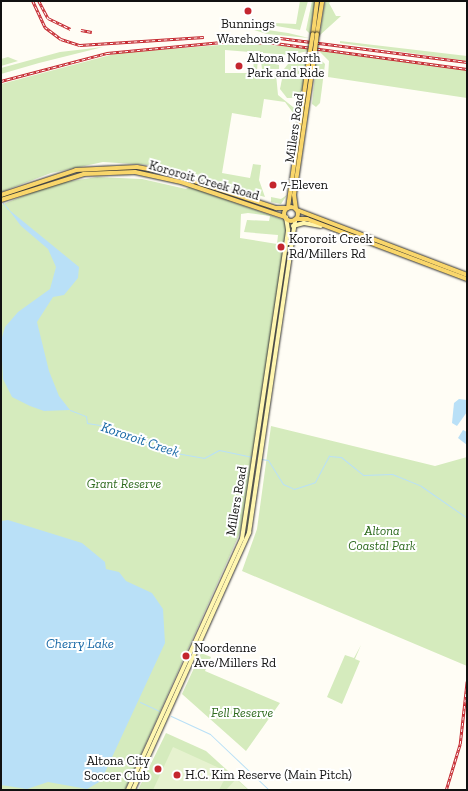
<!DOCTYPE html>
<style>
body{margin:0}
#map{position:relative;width:468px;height:791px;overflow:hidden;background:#fffdf5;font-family:"Zilla Slab",serif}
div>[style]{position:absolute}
.green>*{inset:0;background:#d5ebbd}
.pitch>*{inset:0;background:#e6f2cf}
.water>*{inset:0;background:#b9e0f7}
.stream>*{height:1px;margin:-0.5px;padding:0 0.5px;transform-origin:0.5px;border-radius:0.5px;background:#b9e0f7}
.roads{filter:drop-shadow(0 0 1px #333) drop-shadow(0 0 1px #333)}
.secondary>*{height:3.5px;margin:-1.75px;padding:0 1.75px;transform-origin:1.75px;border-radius:1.75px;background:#fff6b0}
.primary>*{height:4px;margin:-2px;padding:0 2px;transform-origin:2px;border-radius:2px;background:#f9d66b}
.primary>.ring{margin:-2px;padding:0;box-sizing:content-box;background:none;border:4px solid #f9d66b;border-radius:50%}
.rail>*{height:2.5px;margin-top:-1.25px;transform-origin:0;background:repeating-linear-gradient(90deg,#fff 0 3px,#c4262e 0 6px);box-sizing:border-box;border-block:1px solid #c4262e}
.bridges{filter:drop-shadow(0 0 1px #222) drop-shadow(0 0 1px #222)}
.primary-bridge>*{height:4px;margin:-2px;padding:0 2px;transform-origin:2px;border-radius:2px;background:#f9d66b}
.dots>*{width:11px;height:11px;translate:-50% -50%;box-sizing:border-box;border:2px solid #fff;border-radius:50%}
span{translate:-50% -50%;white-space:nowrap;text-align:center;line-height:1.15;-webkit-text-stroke:4px #fff;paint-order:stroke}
.poi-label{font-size:13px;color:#111}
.left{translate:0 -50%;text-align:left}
.right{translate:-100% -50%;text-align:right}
.street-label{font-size:13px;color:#111}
.park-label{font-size:13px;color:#2f6b1f;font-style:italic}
.water-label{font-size:14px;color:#1768a6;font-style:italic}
.frame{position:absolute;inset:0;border:2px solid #111;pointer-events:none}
</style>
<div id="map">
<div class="green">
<div style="clip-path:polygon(300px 1px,308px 1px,300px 30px,253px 22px,296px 24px)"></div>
<div style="clip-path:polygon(312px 1px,315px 1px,310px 34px,306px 30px)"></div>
<div style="clip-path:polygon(325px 1px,332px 1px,329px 3px,336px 16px,341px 16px,320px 35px)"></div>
<div style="clip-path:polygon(241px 26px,288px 33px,309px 38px,267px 34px)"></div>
<div style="clip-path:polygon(340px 41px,467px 56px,467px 61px,340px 43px)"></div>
<div style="clip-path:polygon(245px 43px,308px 48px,308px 51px,290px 55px,225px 50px,225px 73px,253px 73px,254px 59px,258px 57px,257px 71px,276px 74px,278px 95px,298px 111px,296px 124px,294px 114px,285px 102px,264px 99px,261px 118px,232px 113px,222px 173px,250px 178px,253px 164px,261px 165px,259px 180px,265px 197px,150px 165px,103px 162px,51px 173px,1px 192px,1px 84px,118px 53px)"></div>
<div style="clip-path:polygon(103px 47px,39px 63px,1px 74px,1px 68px,60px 52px)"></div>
<div style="clip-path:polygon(318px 50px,467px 70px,467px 98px,328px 77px,329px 61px)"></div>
<div style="clip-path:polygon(308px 55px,302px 91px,295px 98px,287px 98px,280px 89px,284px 69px,292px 59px)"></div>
<div style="clip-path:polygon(317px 56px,325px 64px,320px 103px,316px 107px,312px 104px)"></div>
<div style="clip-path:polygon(8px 57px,18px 61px,1px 66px,1px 59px)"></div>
<div style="clip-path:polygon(261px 61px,279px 65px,279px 69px,262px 69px)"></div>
<div style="clip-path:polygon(evenodd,97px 177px,142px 179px,186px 189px,189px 187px,284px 220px,286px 229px,243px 526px,125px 790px,1px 790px,1px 205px,53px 184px,97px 177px,248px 213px,270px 216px,269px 221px,247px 220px,244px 232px,278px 235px,277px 244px,240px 238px,241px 214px,248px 213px)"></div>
<div style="clip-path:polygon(287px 195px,281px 204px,271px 202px,271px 197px,281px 199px)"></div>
<div style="clip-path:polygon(289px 225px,291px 225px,258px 457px,257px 456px)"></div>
<div style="clip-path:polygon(271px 426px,435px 466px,467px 457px,467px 666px,242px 571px,257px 529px)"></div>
<div style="clip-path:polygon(256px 460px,249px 525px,232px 568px,246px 531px)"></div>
<div style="clip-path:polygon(361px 645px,355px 659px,360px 661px,342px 704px,327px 697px,345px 655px,354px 658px)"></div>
<div style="clip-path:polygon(201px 653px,211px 657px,205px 671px,280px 703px,246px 751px,182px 694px)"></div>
<div style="clip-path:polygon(183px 676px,131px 790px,129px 790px,178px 685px)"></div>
<div style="clip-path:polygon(166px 733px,206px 751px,249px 790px,138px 790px)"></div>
</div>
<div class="pitch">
<div style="clip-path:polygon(173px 747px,228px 772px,219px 790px,153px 790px)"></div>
<div style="clip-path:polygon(236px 779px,248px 790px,226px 790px)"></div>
</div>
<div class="water">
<div style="clip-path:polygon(8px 209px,79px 267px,78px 278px,64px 295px,53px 297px,37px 322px,49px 371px,59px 396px,70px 410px,44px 411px,30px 406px,12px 397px,3px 379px,1px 341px,5px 327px,18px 312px,50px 289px,56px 267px,48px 249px,21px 226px)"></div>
<div style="clip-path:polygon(459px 399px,467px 400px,467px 412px,457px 426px,452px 423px,454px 403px)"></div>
<div style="clip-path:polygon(463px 430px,467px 432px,467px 445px,458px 438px)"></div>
<div style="clip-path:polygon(8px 520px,82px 543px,105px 562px,106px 569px,119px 572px,126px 581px,152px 593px,163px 609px,165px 643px,101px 781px,87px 789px,48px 782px,27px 789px,1px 785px,1px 521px)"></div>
</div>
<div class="stream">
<div style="left:3px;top:203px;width:8px;rotate:50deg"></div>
<div style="left:70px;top:410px;width:17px;rotate:21deg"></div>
<div style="left:86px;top:416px;width:7px;rotate:82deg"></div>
<div style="left:87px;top:423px;width:19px;rotate:9deg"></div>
<div style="left:106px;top:426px;width:58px;rotate:24.4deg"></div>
<div style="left:159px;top:450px;width:46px;rotate:10.1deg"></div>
<div style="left:204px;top:458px;width:17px;rotate:-28deg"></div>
<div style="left:219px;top:450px;width:34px;rotate:12deg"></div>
<div style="left:261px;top:459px;width:7px;rotate:8deg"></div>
<div style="left:268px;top:460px;width:28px;rotate:58deg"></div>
<div style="left:283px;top:484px;width:12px;rotate:24deg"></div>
<div style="left:294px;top:489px;width:22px;rotate:-18deg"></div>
<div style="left:315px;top:482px;width:30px;rotate:-62deg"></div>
<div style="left:329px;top:456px;width:12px;rotate:5deg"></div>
<div style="left:341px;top:457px;width:28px;rotate:39deg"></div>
<div style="left:363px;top:475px;width:29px;rotate:-2deg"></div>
<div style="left:392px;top:474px;width:31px;rotate:22deg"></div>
<div style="left:421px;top:486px;width:56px;rotate:34.8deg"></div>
<div style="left:140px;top:702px;width:21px;rotate:25deg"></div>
<div style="left:171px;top:716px;width:43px;rotate:24.8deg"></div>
<div style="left:210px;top:734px;width:81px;rotate:43.5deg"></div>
</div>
<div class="roads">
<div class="secondary">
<div style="left:293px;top:226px;width:11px;rotate:-15deg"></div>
<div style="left:304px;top:223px;width:17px;rotate:10deg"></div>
<div style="left:128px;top:790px;width:276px;rotate:-65.6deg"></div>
<div style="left:242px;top:539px;width:312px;rotate:-81.5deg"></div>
<div style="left:288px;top:230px;width:12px;rotate:-99deg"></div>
<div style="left:133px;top:790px;width:282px;rotate:-65.7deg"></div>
<div style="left:249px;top:533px;width:316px;rotate:-81.6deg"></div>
</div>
<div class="primary">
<div style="left:313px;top:34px;width:33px;rotate:-83deg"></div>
<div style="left:317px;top:34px;width:33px;rotate:-81deg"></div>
<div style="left:1px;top:195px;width:79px;rotate:-18.4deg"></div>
<div style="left:76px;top:170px;width:61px;rotate:-2.8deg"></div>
<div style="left:137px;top:167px;width:34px;rotate:10deg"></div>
<div style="left:170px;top:173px;width:112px;rotate:18.3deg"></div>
<div style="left:276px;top:208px;width:11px"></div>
<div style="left:1px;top:200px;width:87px;rotate:-17.4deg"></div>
<div style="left:84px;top:174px;width:51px;rotate:-2.2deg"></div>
<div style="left:135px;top:172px;width:47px;rotate:12.3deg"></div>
<div style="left:181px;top:182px;width:110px;rotate:18.6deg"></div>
<div class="ring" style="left:284px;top:207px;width:10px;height:10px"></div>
<div style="left:288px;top:208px;width:151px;rotate:-82deg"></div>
<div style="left:296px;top:209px;width:14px;rotate:-98deg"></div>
<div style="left:294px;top:195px;width:138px;rotate:-81.7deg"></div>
<div style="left:297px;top:210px;width:182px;rotate:20.9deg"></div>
<div style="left:296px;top:219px;width:11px"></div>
<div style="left:307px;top:219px;width:171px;rotate:20.6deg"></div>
</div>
</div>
<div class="rail">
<div style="left:33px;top:1px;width:29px;rotate:65deg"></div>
<div style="left:45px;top:27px;width:20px;rotate:37deg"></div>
<div style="left:61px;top:39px;width:20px;rotate:18deg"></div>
<div style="left:80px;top:45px;width:124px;rotate:-3.7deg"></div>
<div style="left:39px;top:1px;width:19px;rotate:62deg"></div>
<div style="left:48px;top:18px;width:25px;rotate:26deg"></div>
<div style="left:81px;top:30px;width:11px;rotate:10deg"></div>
<div style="left:280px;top:38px;width:189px;rotate:7.3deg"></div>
<div style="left:1px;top:81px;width:110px;rotate:-14.8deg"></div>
<div style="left:107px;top:53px;width:126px;rotate:-5.5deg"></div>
<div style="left:232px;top:41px;width:43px;rotate:2.7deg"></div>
<div style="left:275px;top:43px;width:194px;rotate:7.7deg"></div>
<div style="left:446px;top:790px;width:48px;rotate:-73.1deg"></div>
<div style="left:460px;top:744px;width:63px;rotate:-83.7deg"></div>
</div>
<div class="bridges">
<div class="primary-bridge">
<div style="left:309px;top:58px;width:24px;rotate:-81deg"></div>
<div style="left:314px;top:58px;width:24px;rotate:-83deg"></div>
</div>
</div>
<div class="dots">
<div style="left:248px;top:11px;background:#c4262e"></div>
<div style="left:239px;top:66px;background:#c4262e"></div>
<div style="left:273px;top:185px;background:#c4262e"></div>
<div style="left:281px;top:247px;background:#c4262e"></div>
<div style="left:186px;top:656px;background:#c4262e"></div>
<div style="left:158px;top:769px;background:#c4262e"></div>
<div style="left:177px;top:775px;background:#c4262e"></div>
</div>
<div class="poi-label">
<span style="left:248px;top:32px">Bunnings<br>Warehouse</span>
<span class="left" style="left:247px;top:66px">Altona North<br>Park and Ride</span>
<span class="left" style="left:281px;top:185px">7-Eleven</span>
<span class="left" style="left:289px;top:247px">Kororoit Creek<br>Rd/Millers Rd</span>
<span class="left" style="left:194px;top:656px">Noordenne<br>Ave/Millers Rd</span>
<span class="right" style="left:150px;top:769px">Altona City<br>Soccer Club</span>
<span class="left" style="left:185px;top:775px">H.C. Kim Reserve (Main Pitch)</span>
</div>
<div class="street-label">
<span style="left:295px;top:128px;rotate:-82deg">Millers Road</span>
<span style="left:204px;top:181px;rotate:16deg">Kororoit Creek Road</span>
<span style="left:237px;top:501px;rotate:-80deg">Millers Road</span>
</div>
<div class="park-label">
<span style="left:124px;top:484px">Grant Reserve</span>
<span style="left:382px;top:539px">Altona<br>Coastal Park</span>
<span style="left:242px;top:713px">Fell Reserve</span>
</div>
<div class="water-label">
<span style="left:140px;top:440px;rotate:19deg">Kororoit Creek</span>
<span style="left:80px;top:644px">Cherry Lake</span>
</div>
<div class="frame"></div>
</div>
